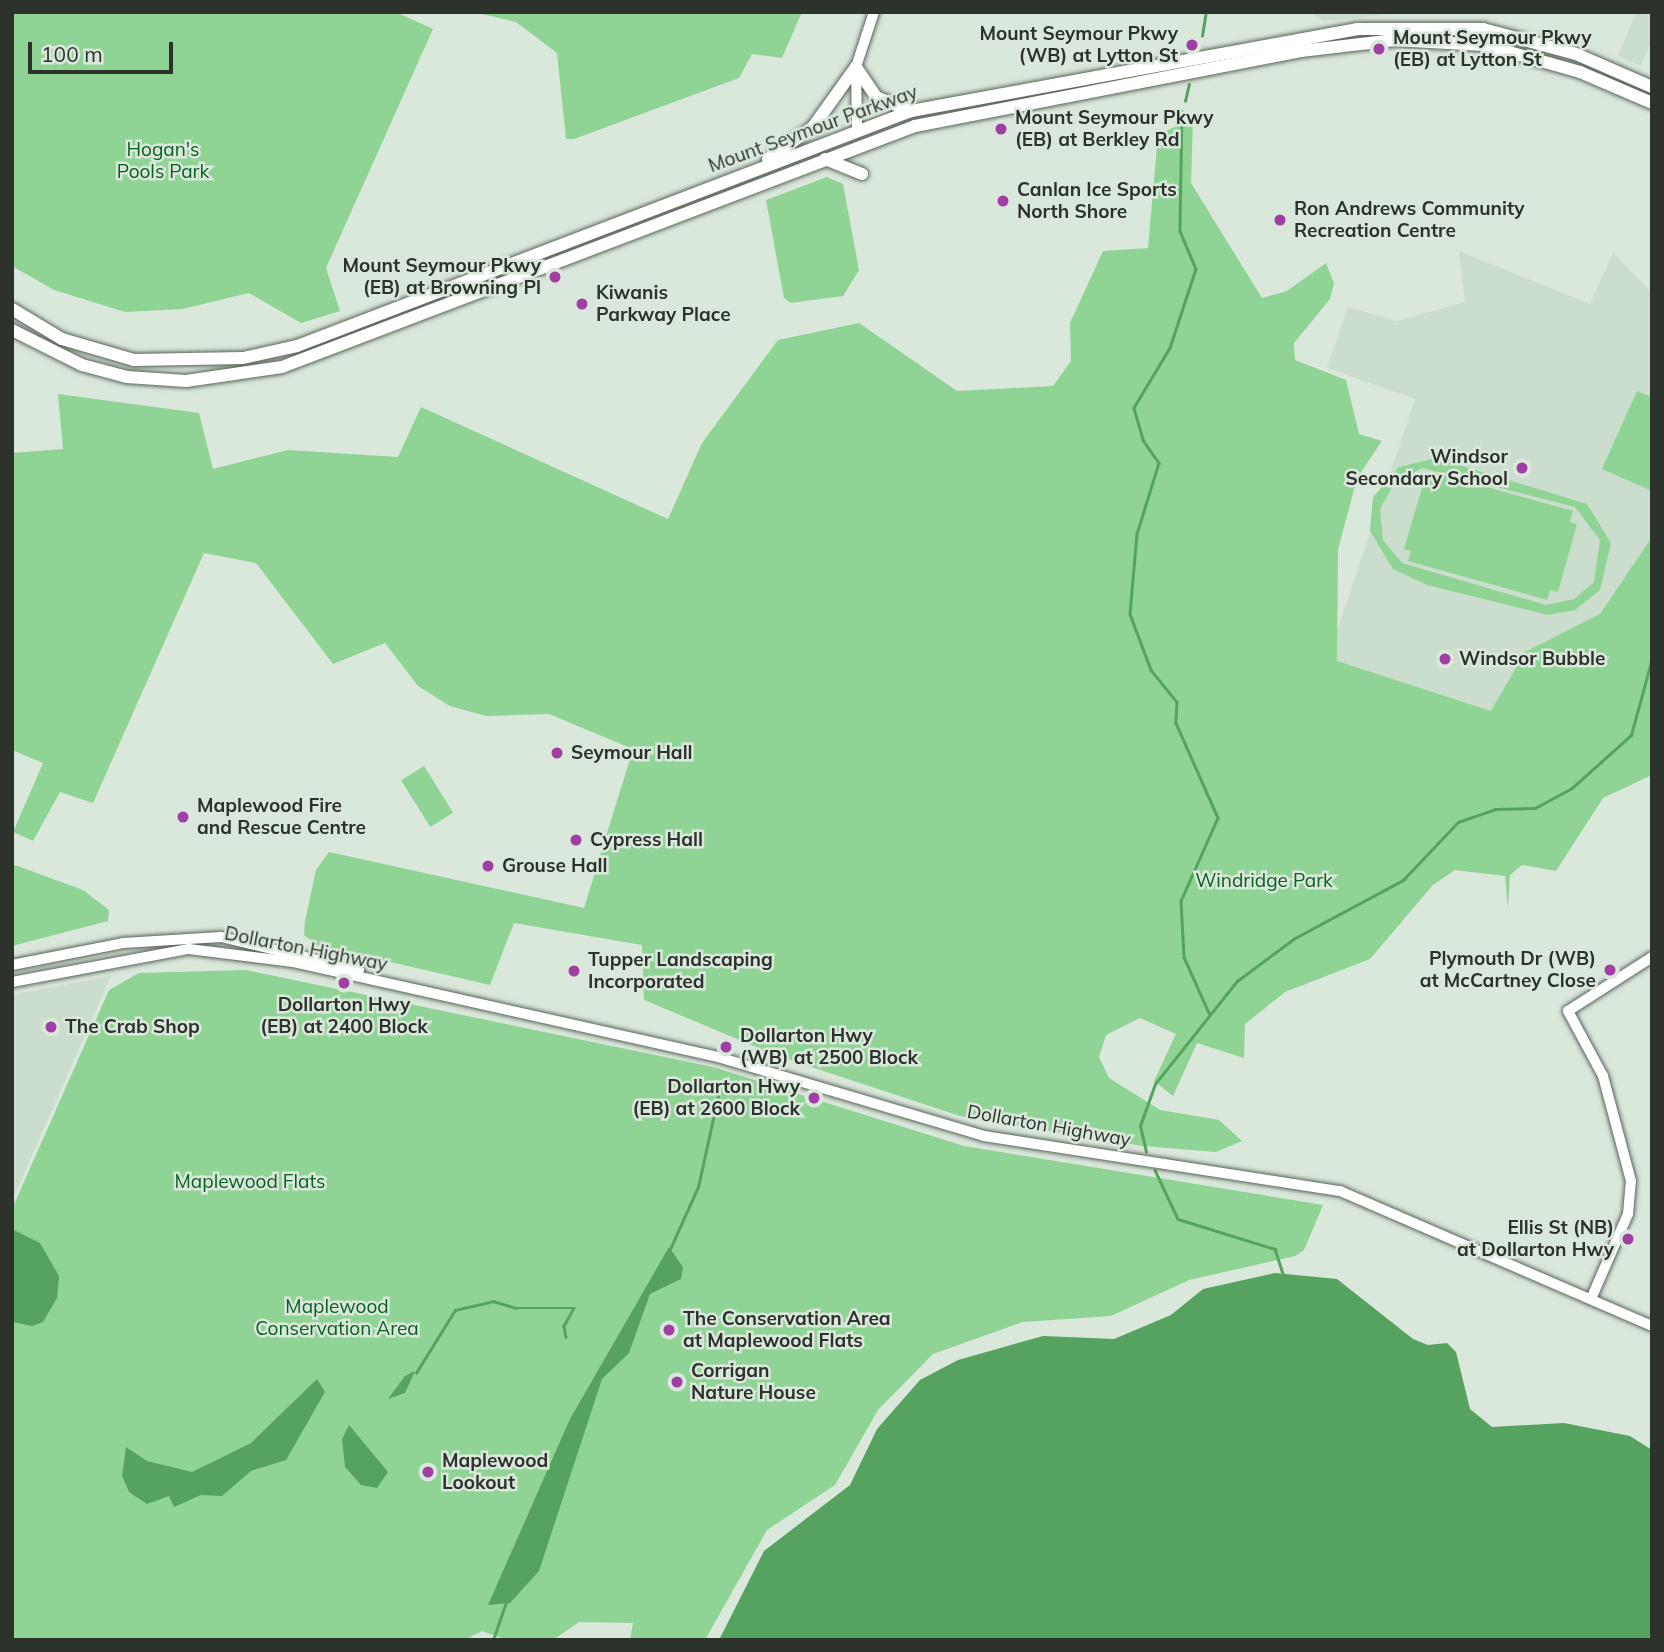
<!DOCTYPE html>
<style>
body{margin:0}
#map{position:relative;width:1664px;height:1652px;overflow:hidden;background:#dae7db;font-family:Mulish,sans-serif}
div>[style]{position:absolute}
.built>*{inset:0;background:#cbddcc}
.green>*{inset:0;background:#8fd495;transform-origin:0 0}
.water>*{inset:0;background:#56a35f}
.stream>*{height:2.5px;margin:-1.25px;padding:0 1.25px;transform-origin:1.25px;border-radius:1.25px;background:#56a35f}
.roads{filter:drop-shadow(0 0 2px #5a655a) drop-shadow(0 0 2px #5a655a)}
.minor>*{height:10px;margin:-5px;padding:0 5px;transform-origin:5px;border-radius:5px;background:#fff}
.major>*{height:12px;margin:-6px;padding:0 6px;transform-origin:6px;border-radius:6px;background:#fff}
.dots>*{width:19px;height:19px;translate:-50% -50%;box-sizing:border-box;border:4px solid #dae7db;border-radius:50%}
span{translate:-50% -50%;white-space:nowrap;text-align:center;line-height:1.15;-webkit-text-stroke:5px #dae7db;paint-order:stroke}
.poi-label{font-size:19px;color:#2d322d;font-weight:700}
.right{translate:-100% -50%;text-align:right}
.left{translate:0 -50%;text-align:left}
.street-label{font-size:19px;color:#2d322d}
.park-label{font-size:19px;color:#086020}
.frame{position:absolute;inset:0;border:14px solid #2d322d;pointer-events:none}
.scale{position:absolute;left:28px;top:42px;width:145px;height:32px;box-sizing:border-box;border:4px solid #2d322d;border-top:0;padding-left:9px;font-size:21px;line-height:24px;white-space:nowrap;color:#2d322d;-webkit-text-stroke:5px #dae7db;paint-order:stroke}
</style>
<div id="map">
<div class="built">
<div style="clip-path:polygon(1310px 12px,1409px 12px,1323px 21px)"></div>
<div style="clip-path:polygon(1636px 12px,1652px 12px,1652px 39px,1641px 66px,1618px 56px)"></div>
<div style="clip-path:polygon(1459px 251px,1590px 304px,1613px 253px,1652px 293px,1652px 537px,1644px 559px,1503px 737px,1322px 675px,1415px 399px,1327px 368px,1348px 307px,1397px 321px,1465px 302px)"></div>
<div style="clip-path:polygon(111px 976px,12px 1201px,12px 995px)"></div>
</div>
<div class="green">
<div style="clip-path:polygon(12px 12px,408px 12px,400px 14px,433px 29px,326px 268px,340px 311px,301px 323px,249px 293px,182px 309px,125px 312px,54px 290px,12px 266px)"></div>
<div style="clip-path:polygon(473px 12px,802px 12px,782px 58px,752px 54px,739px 78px,574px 139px,566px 139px,557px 53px,516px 22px)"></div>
<div style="clip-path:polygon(1193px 118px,1191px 183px,1262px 298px,1287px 291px,1326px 263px,1334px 283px,1330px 299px,1294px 343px,1295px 360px,1346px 380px,1359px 434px,1382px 441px,1357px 478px,1338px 550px,1337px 661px,1491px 711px,1525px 652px,1600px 614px,1652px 537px,1652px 775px,1603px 798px,1556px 871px,1522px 865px,1510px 875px,1508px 908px,1505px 876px,1455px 870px,1433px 885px,1370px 959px,1285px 992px,1245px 1024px,1244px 1058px,1197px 1043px,1173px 1096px,1154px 1081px,1176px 1034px,1140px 1018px,1106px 1035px,1099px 1057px,1109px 1078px,1160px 1110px,1219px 1120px,1242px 1141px,1216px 1152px,1143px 1146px,960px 1116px,778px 1056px,644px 1000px,642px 945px,514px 923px,490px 985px,317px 945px,304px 935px,305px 921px,316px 870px,329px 852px,584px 908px,633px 749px,549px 714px,486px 716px,450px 706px,418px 686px,385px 643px,333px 664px,256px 563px,204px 553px,93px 803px,60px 792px,33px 841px,13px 832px,43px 763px,12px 750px,12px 453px,63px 449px,58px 394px,199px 413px,213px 469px,288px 450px,398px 457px,421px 407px,668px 519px,702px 443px,778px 340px,859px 323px,957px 391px,1053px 386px,1071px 361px,1070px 323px,1103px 251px,1148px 248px,1158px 135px)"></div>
<div style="clip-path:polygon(827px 177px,843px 184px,859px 270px,843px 296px,791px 303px,784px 298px,766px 200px)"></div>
<div style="clip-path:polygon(1637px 391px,1652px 397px,1652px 491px,1602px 469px)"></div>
<div style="clip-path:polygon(evenodd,1436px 458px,1587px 504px,1611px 543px,1600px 590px,1575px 610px,1548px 615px,1427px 585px,1393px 569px,1370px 531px,1373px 497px,1399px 467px,1436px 458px,1422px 468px,1575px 507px,1600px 540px,1594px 582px,1574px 599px,1546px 605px,1402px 563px,1383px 540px,1380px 509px,1394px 484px,1422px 468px)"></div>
<div style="clip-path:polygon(1433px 472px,1573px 511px,1570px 522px,1577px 524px,1558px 592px,1550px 590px,1547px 600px,1408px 561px,1411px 551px,1404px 549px,1424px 481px,1430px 483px)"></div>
<div style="left:424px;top:766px;width:55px;height:27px;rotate:58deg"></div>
<div style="clip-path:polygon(12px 864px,83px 890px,109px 910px,108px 921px,12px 946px)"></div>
<div style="clip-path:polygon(246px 970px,713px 1067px,964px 1146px,1323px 1205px,1304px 1250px,1295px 1256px,1189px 1280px,1111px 1316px,1023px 1322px,933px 1354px,878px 1410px,835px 1485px,767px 1530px,705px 1640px,630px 1640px,633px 1623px,579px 1622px,553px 1640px,507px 1640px,482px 1631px,465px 1640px,12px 1640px,12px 1209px,109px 990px,139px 973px)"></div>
</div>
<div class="water">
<div style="clip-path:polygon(12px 1229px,40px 1243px,59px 1276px,57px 1298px,43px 1322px,32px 1326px,12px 1322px)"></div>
<div style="clip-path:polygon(669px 1247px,683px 1267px,681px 1279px,650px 1294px,629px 1353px,602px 1379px,539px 1571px,510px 1603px,488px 1605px,570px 1419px)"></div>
<div style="clip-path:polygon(1275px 1273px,1337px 1279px,1413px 1339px,1428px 1345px,1447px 1343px,1456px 1352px,1470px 1409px,1492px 1427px,1564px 1423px,1630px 1436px,1652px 1450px,1652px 1640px,719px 1640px,764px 1551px,850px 1485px,877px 1429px,920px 1380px,958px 1360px,1043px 1336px,1114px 1339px,1171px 1315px,1203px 1289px)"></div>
<div style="clip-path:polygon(415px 1371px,405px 1393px,388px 1399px,405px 1376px)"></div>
<div style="clip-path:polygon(317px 1379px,325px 1392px,286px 1460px,251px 1471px,222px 1496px,201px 1495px,174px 1507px,169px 1496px,147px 1504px,129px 1492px,122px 1476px,126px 1447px,147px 1461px,192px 1472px,251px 1443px)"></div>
<div style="clip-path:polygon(349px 1425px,388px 1472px,377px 1488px,361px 1485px,345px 1467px,342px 1439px)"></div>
</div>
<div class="stream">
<div style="left:1202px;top:36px;width:24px;rotate:-81deg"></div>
<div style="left:1185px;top:101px;width:17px;rotate:-77deg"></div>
<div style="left:1182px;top:111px;width:120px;rotate:91deg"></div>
<div style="left:1180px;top:231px;width:41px;rotate:67.2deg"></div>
<div style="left:1196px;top:269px;width:83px;rotate:108.2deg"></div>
<div style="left:1170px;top:348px;width:70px;rotate:121deg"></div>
<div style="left:1134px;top:408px;width:33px;rotate:74deg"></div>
<div style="left:1143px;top:440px;width:28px;rotate:55deg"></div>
<div style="left:1159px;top:463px;width:74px;rotate:107.2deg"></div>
<div style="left:1137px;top:534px;width:80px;rotate:95deg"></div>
<div style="left:1130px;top:614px;width:60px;rotate:69.4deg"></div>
<div style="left:1151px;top:670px;width:41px;rotate:50.9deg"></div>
<div style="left:1177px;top:702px;width:21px;rotate:93deg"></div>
<div style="left:1176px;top:723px;width:104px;rotate:66.1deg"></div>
<div style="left:1218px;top:818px;width:91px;rotate:114deg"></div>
<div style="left:1181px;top:901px;width:56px;rotate:86.9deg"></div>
<div style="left:1184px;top:957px;width:61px;rotate:65.9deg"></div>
<div style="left:1146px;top:1152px;width:27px;rotate:-103deg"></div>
<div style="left:1140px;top:1126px;width:45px;rotate:-70.3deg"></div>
<div style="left:1155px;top:1084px;width:132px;rotate:-51.5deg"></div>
<div style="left:1237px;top:981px;width:72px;rotate:-36.6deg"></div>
<div style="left:1295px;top:938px;width:123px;rotate:-28.2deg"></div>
<div style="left:1403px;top:880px;width:80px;rotate:-46.5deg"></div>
<div style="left:1458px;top:822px;width:39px;rotate:-19deg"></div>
<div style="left:1495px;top:809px;width:40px;rotate:-1.4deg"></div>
<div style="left:1535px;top:808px;width:42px;rotate:-28.4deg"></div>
<div style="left:1572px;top:788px;width:79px;rotate:-41.9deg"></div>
<div style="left:1631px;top:735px;width:80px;rotate:-74.7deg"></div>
<div style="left:1155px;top:1170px;width:54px;rotate:64.9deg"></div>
<div style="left:1178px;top:1219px;width:102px;rotate:17.2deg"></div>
<div style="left:1275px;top:1249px;width:25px;rotate:72deg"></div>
<div style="left:670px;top:1249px;width:68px;rotate:-65.7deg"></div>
<div style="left:698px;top:1187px;width:93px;rotate:-77.6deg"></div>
<div style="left:416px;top:1373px;width:74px;rotate:-58.2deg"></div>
<div style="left:455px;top:1310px;width:39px;rotate:-13deg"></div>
<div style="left:493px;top:1301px;width:24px;rotate:17deg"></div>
<div style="left:516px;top:1308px;width:58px"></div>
<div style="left:574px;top:1308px;width:21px;rotate:119deg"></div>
<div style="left:564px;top:1326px;width:11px;rotate:80deg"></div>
<div style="left:493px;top:1640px;width:39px;rotate:-71deg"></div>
</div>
<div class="roads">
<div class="minor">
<div style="left:857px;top:130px;width:63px;rotate:-90.9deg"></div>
<div style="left:856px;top:67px;width:58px;rotate:-71.9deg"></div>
<div style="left:12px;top:965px;width:113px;rotate:-11.2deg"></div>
<div style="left:123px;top:943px;width:98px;rotate:-3.5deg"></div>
<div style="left:221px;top:937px;width:142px;rotate:13.4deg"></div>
<div style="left:12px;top:982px;width:180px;rotate:-10.6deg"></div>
<div style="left:189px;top:949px;width:105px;rotate:7.1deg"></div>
<div style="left:293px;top:962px;width:439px;rotate:12.6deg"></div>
<div style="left:721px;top:1058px;width:274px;rotate:16.5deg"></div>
<div style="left:984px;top:1136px;width:360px;rotate:8.8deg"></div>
<div style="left:1340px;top:1191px;width:340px;rotate:23.4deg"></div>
<div style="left:1591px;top:1299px;width:93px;rotate:-66.5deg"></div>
<div style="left:1628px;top:1214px;width:33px;rotate:-85deg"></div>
<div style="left:1631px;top:1181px;width:109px;rotate:-104.9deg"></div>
<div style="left:1603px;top:1076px;width:74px;rotate:-118.3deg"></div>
<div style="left:1568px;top:1011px;width:100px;rotate:-32.7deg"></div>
</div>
<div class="major">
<div style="left:768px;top:159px;width:55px;rotate:-35.4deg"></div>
<div style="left:813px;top:127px;width:74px;rotate:-54.4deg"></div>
<div style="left:856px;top:67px;width:36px;rotate:56deg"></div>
<div style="left:876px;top:97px;width:38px;rotate:22deg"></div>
<div style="left:825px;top:159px;width:40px;rotate:22deg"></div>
<div style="left:12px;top:309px;width:58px;rotate:31deg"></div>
<div style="left:62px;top:339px;width:75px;rotate:16.3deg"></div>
<div style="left:134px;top:360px;width:109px;rotate:-1.1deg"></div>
<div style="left:243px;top:358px;width:55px;rotate:-12.5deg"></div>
<div style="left:297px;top:346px;width:657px;rotate:-20.94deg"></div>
<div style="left:911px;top:111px;width:453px;rotate:-10.4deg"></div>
<div style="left:1357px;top:29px;width:126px"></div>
<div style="left:1483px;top:29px;width:96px;rotate:15deg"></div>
<div style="left:1576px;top:54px;width:83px;rotate:23.5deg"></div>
<div style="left:12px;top:330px;width:78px;rotate:26.6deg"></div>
<div style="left:82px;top:365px;width:47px;rotate:14.9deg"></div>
<div style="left:127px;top:377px;width:59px;rotate:3.9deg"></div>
<div style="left:186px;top:381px;width:97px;rotate:-8.3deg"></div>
<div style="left:282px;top:367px;width:677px;rotate:-20.84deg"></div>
<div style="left:915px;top:126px;width:393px;rotate:-11deg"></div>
<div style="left:1301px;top:51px;width:94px;rotate:-6.7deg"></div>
<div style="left:1394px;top:40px;width:90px;rotate:3.2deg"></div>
<div style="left:1484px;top:45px;width:100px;rotate:15.7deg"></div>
<div style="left:1580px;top:72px;width:78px;rotate:23.3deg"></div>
</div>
</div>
<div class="dots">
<div style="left:1192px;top:45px;background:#a13ea4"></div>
<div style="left:1379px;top:49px;background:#a13ea4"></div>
<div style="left:1001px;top:129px;background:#a13ea4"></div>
<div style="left:1003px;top:201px;background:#a13ea4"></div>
<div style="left:1280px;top:220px;background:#a13ea4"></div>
<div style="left:555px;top:277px;background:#a13ea4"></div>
<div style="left:582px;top:304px;background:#a13ea4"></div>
<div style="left:1522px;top:468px;background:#a13ea4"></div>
<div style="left:1445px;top:659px;background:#a13ea4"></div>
<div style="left:557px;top:753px;background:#a13ea4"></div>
<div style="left:183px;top:817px;background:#a13ea4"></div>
<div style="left:576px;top:840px;background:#a13ea4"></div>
<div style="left:488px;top:866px;background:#a13ea4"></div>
<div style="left:1610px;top:970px;background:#a13ea4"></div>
<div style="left:574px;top:971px;background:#a13ea4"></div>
<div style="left:344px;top:983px;background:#a13ea4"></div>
<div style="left:51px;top:1027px;background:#a13ea4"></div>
<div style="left:726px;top:1047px;background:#a13ea4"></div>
<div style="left:814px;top:1098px;background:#a13ea4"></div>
<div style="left:1628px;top:1239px;background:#a13ea4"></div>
<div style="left:669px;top:1330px;background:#a13ea4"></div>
<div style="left:677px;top:1382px;background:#a13ea4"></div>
<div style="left:428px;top:1472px;background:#a13ea4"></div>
</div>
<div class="poi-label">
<span class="right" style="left:1178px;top:45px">Mount Seymour Pkwy<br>(WB) at Lytton St</span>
<span class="left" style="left:1393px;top:49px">Mount Seymour Pkwy<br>(EB) at Lytton St</span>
<span class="left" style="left:1015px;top:129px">Mount Seymour Pkwy<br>(EB) at Berkley Rd</span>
<span class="left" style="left:1017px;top:201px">Canlan Ice Sports<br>North Shore</span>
<span class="left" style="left:1294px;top:220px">Ron Andrews Community<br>Recreation Centre</span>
<span class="right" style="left:541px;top:277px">Mount Seymour Pkwy<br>(EB) at Browning Pl</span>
<span class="left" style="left:596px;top:304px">Kiwanis<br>Parkway Place</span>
<span class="right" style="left:1508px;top:468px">Windsor<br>Secondary School</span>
<span class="left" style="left:1459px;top:659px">Windsor Bubble</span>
<span class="left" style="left:571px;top:753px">Seymour Hall</span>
<span class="left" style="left:197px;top:817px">Maplewood Fire<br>and Rescue Centre</span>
<span class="left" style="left:590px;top:840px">Cypress Hall</span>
<span class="left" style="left:502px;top:866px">Grouse Hall</span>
<span class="right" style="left:1596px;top:970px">Plymouth Dr (WB)<br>at McCartney Close</span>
<span class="left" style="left:588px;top:971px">Tupper Landscaping<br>Incorporated</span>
<span style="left:344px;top:1016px">Dollarton Hwy<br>(EB) at 2400 Block</span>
<span class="left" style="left:65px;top:1027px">The Crab Shop</span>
<span class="left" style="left:740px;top:1047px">Dollarton Hwy<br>(WB) at 2500 Block</span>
<span class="right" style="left:800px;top:1098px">Dollarton Hwy<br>(EB) at 2600 Block</span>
<span class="right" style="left:1614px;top:1239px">Ellis St (NB)<br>at Dollarton Hwy</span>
<span class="left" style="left:683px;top:1330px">The Conservation Area<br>at Maplewood Flats</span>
<span class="left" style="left:691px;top:1382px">Corrigan<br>Nature House</span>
<span class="left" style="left:442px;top:1472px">Maplewood<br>Lookout</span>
</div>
<div class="street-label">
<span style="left:813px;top:129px;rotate:-20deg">Mount Seymour Parkway</span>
<span style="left:306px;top:949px;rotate:11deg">Dollarton Highway</span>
<span style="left:1049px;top:1126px;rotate:10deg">Dollarton Highway</span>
</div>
<div class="park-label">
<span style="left:163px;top:161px">Hogan's<br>Pools Park</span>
<span style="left:1264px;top:881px">Windridge Park</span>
<span style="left:250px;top:1182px">Maplewood Flats</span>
<span style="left:337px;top:1318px">Maplewood<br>Conservation Area</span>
</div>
<div class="frame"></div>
<div class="scale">100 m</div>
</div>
